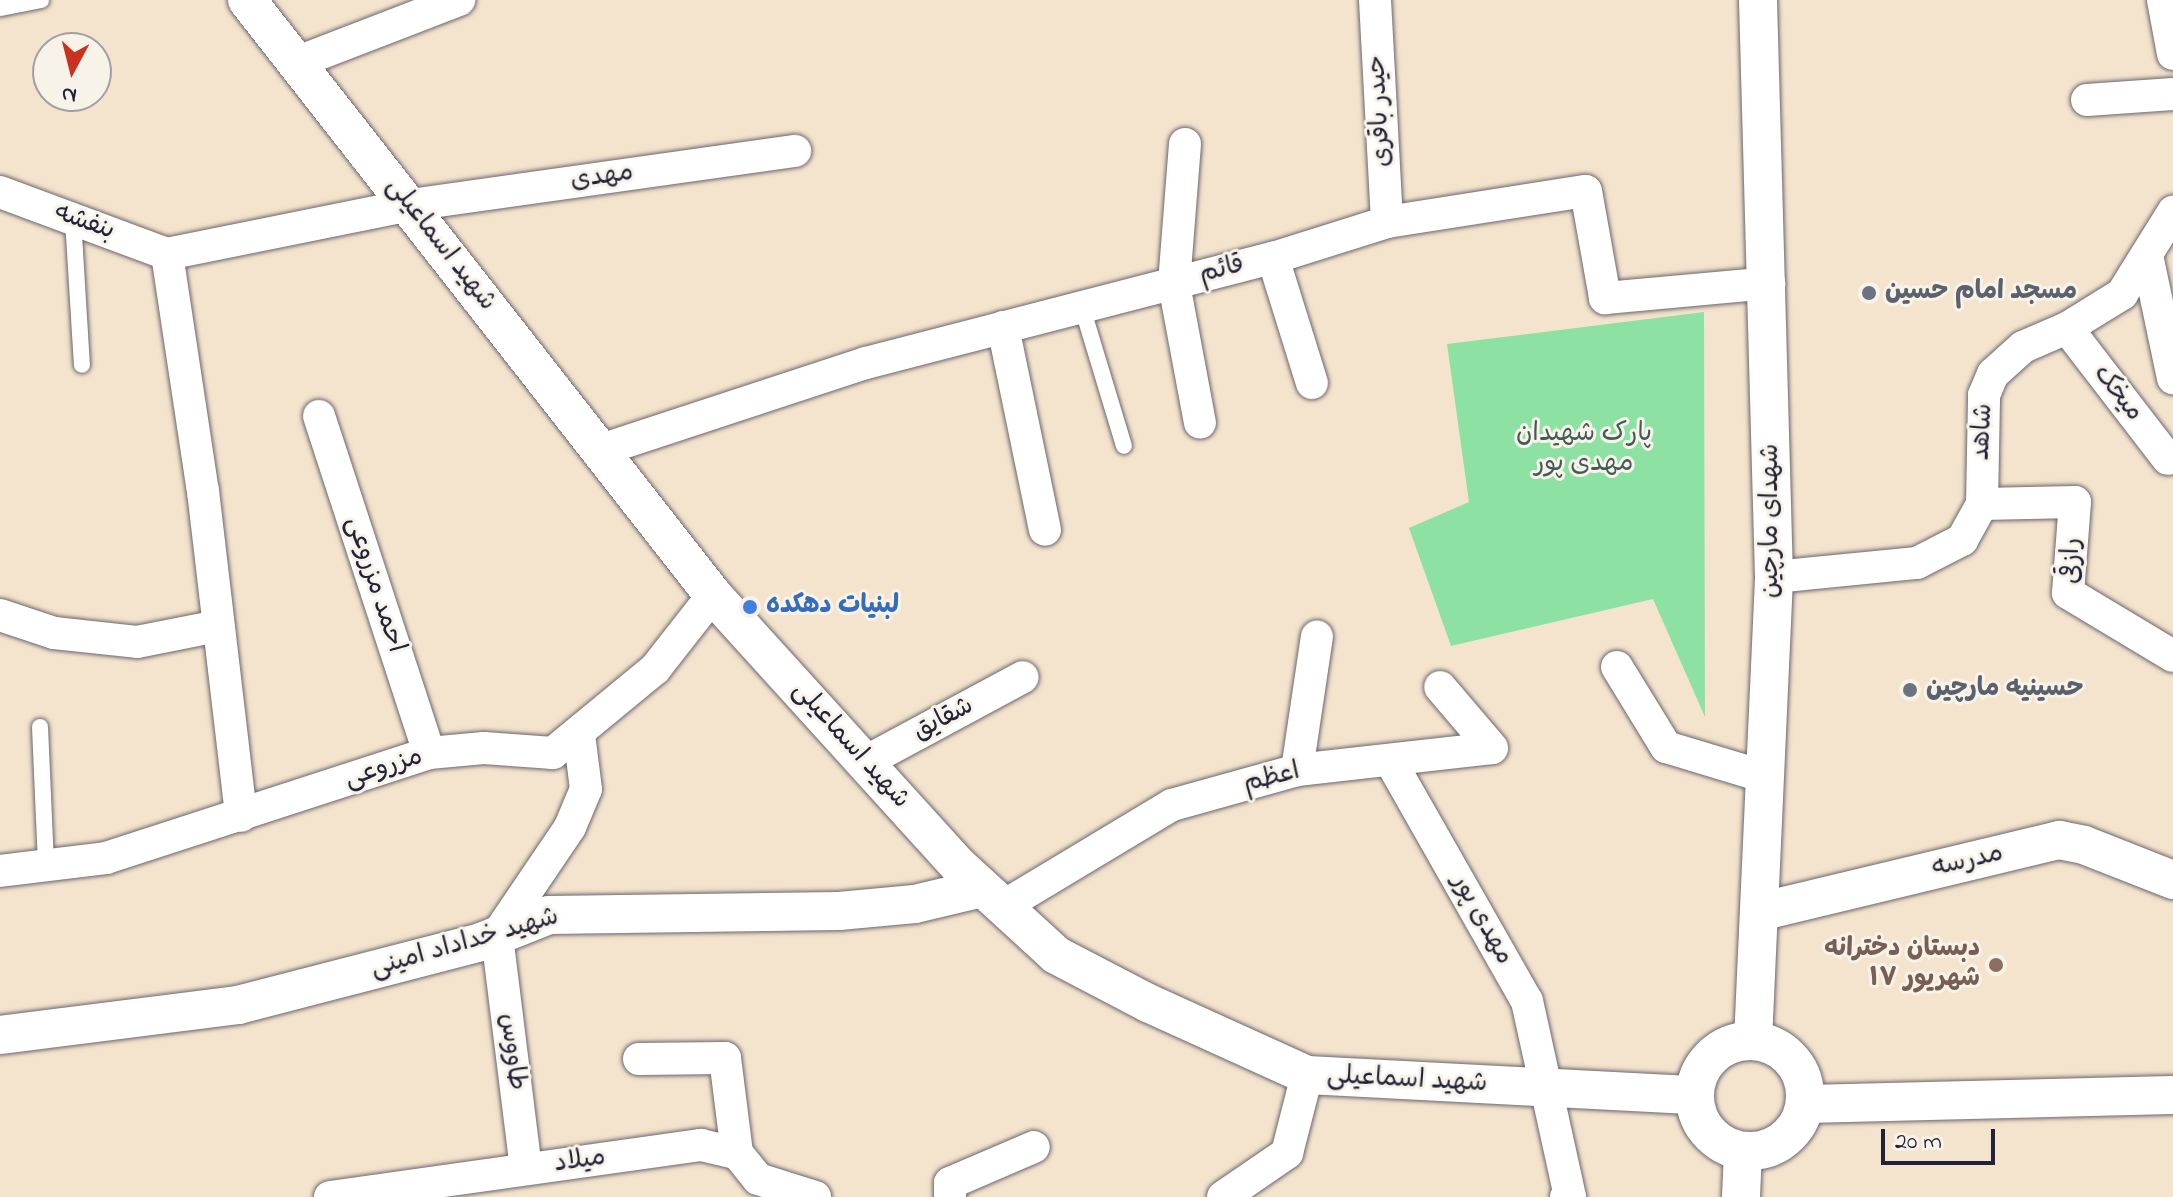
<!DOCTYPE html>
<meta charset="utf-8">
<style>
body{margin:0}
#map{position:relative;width:2173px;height:1197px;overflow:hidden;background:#f4e4cd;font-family:"Indie Flower","Playpen Sans Arabic",sans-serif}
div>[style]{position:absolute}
.green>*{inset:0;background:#8de1a3}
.roads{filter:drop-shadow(0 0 2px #6c666e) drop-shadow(0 0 2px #6c666e)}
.service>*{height:16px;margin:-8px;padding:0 8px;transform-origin:8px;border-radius:8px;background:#fff}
.minor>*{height:32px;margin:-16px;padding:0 16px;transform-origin:16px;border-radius:16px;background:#fff}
.tertiary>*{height:38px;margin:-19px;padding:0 19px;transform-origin:19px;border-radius:19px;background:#fff}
.tertiary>.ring{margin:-19px;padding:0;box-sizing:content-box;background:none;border:38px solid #fff;border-radius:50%}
.dots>*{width:22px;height:22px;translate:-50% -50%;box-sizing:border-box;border:4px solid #f7f3e8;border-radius:50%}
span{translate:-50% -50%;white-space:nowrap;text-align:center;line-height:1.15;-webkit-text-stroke:6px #f7f3e8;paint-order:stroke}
.street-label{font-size:26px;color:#22223b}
.worship-label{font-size:26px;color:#5b616d;font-weight:700}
.left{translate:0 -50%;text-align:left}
.park-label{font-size:26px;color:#425b5a}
.shop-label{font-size:26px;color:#366cbe;font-weight:700}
.education-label{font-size:26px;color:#785e54;font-weight:700}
.right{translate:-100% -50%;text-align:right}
.north{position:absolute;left:32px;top:32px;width:80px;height:80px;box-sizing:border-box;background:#f7f3e8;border:2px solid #a29fa3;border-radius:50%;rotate:187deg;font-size:22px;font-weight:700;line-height:32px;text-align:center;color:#22223b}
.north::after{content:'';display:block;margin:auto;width:28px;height:36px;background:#c8321e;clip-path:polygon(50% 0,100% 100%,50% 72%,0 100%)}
.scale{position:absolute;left:1881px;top:1129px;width:114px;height:36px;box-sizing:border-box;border:4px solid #22223b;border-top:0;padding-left:10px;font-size:24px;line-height:28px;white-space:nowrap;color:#22223b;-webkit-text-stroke:6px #f7f3e8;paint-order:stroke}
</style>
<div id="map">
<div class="green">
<div style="clip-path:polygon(1704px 312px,1705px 717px,1653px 599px,1451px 646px,1409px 528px,1469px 502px,1447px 344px)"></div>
</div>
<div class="roads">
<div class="service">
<div style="left:0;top:8px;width:42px;rotate:-11deg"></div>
<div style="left:73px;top:219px;width:146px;rotate:86.5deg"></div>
<div style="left:1082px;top:307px;width:145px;rotate:73.2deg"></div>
<div style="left:40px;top:727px;width:138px;rotate:87.5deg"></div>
</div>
<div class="minor">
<div style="left:1375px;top:0;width:222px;rotate:86.9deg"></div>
<div style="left:2163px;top:0;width:55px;rotate:79.5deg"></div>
<div style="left:298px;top:62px;width:173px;rotate:-21.1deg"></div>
<div style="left:2087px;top:100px;width:86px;rotate:-4deg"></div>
<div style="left:1185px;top:144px;width:140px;rotate:94.5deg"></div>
<div style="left:1174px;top:284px;width:141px;rotate:79.4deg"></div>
<div style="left:0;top:192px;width:178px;rotate:20.4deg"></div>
<div style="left:167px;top:254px;width:248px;rotate:-11.4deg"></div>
<div style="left:410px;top:205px;width:389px;rotate:-8deg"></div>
<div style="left:167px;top:254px;width:240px;rotate:81.4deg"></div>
<div style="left:203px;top:491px;width:327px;rotate:83.3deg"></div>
<div style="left:2147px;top:255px;width:126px;rotate:78.1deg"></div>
<div style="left:1273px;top:258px;width:131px;rotate:72.7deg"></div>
<div style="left:1003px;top:327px;width:207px;rotate:78.3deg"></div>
<div style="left:2067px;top:328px;width:165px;rotate:52.4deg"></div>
<div style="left:319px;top:416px;width:354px;rotate:71.9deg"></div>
<div style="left:601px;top:450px;width:279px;rotate:-18.2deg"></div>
<div style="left:866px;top:363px;width:420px;rotate:-14.5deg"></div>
<div style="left:1273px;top:258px;width:120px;rotate:-17.5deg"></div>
<div style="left:1387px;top:222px;width:201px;rotate:-8.9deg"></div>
<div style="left:1586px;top:191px;width:109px;rotate:79.9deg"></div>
<div style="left:1605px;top:298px;width:165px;rotate:-5.2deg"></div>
<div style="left:1982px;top:504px;width:93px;rotate:-1.2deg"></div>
<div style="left:2075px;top:502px;width:91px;rotate:94.4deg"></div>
<div style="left:2068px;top:593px;width:122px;rotate:31deg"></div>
<div style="left:1774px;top:577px;width:144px;rotate:-5.6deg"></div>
<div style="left:1917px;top:563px;width:51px;rotate:-27.1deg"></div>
<div style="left:1962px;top:540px;width:41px;rotate:-60.9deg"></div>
<div style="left:1982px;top:504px;width:109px;rotate:-88.9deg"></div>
<div style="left:1984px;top:395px;width:23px;rotate:-67deg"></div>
<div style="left:1993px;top:374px;width:40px;rotate:-42deg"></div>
<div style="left:2023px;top:347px;width:48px;rotate:-23.4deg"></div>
<div style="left:2067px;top:328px;width:65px;rotate:-31.7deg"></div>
<div style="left:2122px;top:294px;width:97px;rotate:-58.1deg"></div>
<div style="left:0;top:615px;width:57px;rotate:18.4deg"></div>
<div style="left:54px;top:633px;width:83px;rotate:6.2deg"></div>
<div style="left:137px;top:642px;width:83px;rotate:-11.2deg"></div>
<div style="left:1617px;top:667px;width:94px;rotate:58.5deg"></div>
<div style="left:1666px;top:747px;width:100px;rotate:16.8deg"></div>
<div style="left:865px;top:762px;width:179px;rotate:-28.3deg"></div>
<div style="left:1391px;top:762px;width:275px;rotate:60.4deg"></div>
<div style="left:1527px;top:1001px;width:201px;rotate:77.6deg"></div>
<div style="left:1570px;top:1197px;width:4px;rotate:180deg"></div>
<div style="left:1297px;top:770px;width:135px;rotate:-81.5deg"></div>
<div style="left:0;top:871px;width:107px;rotate:-7deg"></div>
<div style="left:106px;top:858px;width:340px;rotate:-18deg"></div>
<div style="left:429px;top:753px;width:55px;rotate:-5.2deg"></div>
<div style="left:484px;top:748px;width:69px;rotate:4.1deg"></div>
<div style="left:553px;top:753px;width:132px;rotate:-39.5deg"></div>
<div style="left:655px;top:669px;width:94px;rotate:-51.9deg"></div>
<div style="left:1002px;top:907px;width:198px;rotate:-31deg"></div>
<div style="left:1172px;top:805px;width:130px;rotate:-15.6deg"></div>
<div style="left:1297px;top:770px;width:196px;rotate:-6.4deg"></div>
<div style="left:1492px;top:748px;width:80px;rotate:-130.4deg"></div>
<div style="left:639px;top:1059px;width:86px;rotate:-0.7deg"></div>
<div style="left:725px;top:1058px;width:96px;rotate:82.8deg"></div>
<div style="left:526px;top:1169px;width:236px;rotate:-97.1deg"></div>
<div style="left:497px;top:935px;width:130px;rotate:-55.9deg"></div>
<div style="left:570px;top:827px;width:41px;rotate:-67.2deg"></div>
<div style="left:586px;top:789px;width:55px;rotate:-97.3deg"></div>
<div style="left:330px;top:1197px;width:375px;rotate:-8deg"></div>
<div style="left:701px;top:1145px;width:37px;rotate:13deg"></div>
<div style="left:737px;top:1153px;width:33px;rotate:51deg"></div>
<div style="left:758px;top:1179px;width:60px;rotate:17.5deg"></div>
<div style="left:950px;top:1197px;width:14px;rotate:-90deg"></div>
<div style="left:950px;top:1183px;width:91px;rotate:-23.2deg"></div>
<div style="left:1223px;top:1197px;width:78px;rotate:-34.5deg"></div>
<div style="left:1287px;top:1153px;width:81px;rotate:-75.6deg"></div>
</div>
<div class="tertiary">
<div style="left:247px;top:0;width:756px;rotate:51.93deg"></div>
<div style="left:713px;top:595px;width:367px;rotate:47.8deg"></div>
<div style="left:960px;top:867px;width:130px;rotate:42.5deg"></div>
<div style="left:1056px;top:955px;width:104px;rotate:27.6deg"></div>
<div style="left:1148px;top:1003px;width:175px;rotate:24.4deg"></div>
<div style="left:1307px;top:1075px;width:388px;rotate:3deg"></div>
<div style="left:1759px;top:912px;width:309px;rotate:-13.5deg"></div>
<div style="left:2059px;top:840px;width:25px;rotate:11deg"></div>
<div style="left:2084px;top:845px;width:96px;rotate:21.5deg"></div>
<div style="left:0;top:1035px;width:240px;rotate:-7.2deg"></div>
<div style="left:238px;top:1005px;width:251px;rotate:-14.5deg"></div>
<div style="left:481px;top:942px;width:73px;rotate:-21.7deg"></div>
<div style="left:549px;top:915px;width:290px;rotate:-0.8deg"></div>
<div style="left:839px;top:911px;width:76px;rotate:-5.3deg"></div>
<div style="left:915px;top:904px;width:69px;rotate:-13.4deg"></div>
<div class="ring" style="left:1695px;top:1041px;width:72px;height:72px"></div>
<div style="left:1753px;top:1041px;width:464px;rotate:-87.4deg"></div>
<div style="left:1774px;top:577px;width:577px;rotate:-91.59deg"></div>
<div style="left:1806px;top:1104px;width:367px;rotate:-1.4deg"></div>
<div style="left:1741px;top:1197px;width:46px;rotate:-87.5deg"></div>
</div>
</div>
<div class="dots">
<div style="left:1869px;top:293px;background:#6b7280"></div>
<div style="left:750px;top:607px;background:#3f7fe0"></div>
<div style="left:1910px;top:690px;background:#6b7280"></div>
<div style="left:1996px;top:965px;background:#8d6e63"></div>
</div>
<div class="street-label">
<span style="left:1381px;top:111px;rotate:-93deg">حیدر باقری</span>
<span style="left:602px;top:178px;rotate:-8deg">مهدی</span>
<span style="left:84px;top:223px;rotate:20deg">بنفشه</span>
<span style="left:440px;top:245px;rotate:52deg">شهید اسماعیلی</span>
<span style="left:1222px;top:271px;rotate:-15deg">قائم</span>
<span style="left:2117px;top:394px;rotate:52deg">میخک</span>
<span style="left:1984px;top:432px;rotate:-87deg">شاهد</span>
<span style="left:1772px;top:521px;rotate:-90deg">شهدای مارچین</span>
<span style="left:2073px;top:561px;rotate:-90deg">رازقی</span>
<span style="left:374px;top:585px;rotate:72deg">احمد مزروعی</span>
<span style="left:944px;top:720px;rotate:-28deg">شقایق</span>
<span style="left:850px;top:746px;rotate:48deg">شهید اسماعیلی</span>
<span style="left:384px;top:769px;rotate:-18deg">مزروعی</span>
<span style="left:1272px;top:779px;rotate:-14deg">اعظم</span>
<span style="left:1968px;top:862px;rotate:-13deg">مدرسه</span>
<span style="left:1481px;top:920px;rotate:61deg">مهدی پور</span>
<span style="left:465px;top:944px;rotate:-16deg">شهید خداداد امینی</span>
<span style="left:511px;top:1052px;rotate:83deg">طاووس</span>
<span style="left:1407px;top:1081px;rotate:3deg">شهید اسماعیلی</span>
<span style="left:580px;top:1162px;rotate:-8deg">میلاد</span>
</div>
<div class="worship-label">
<span class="left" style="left:1885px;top:293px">مسجد امام حسین</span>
<span class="left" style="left:1926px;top:690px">حسینیه مارچین</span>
</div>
<div class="park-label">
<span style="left:1584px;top:450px">پارک شهیدان<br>مهدی پور</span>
</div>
<div class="shop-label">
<span class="left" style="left:766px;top:607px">لبنیات دهکده</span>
</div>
<div class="education-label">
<span class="right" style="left:1980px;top:965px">دبستان دخترانه<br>۱۷ شهریور</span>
</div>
<div class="north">N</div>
<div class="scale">20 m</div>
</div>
